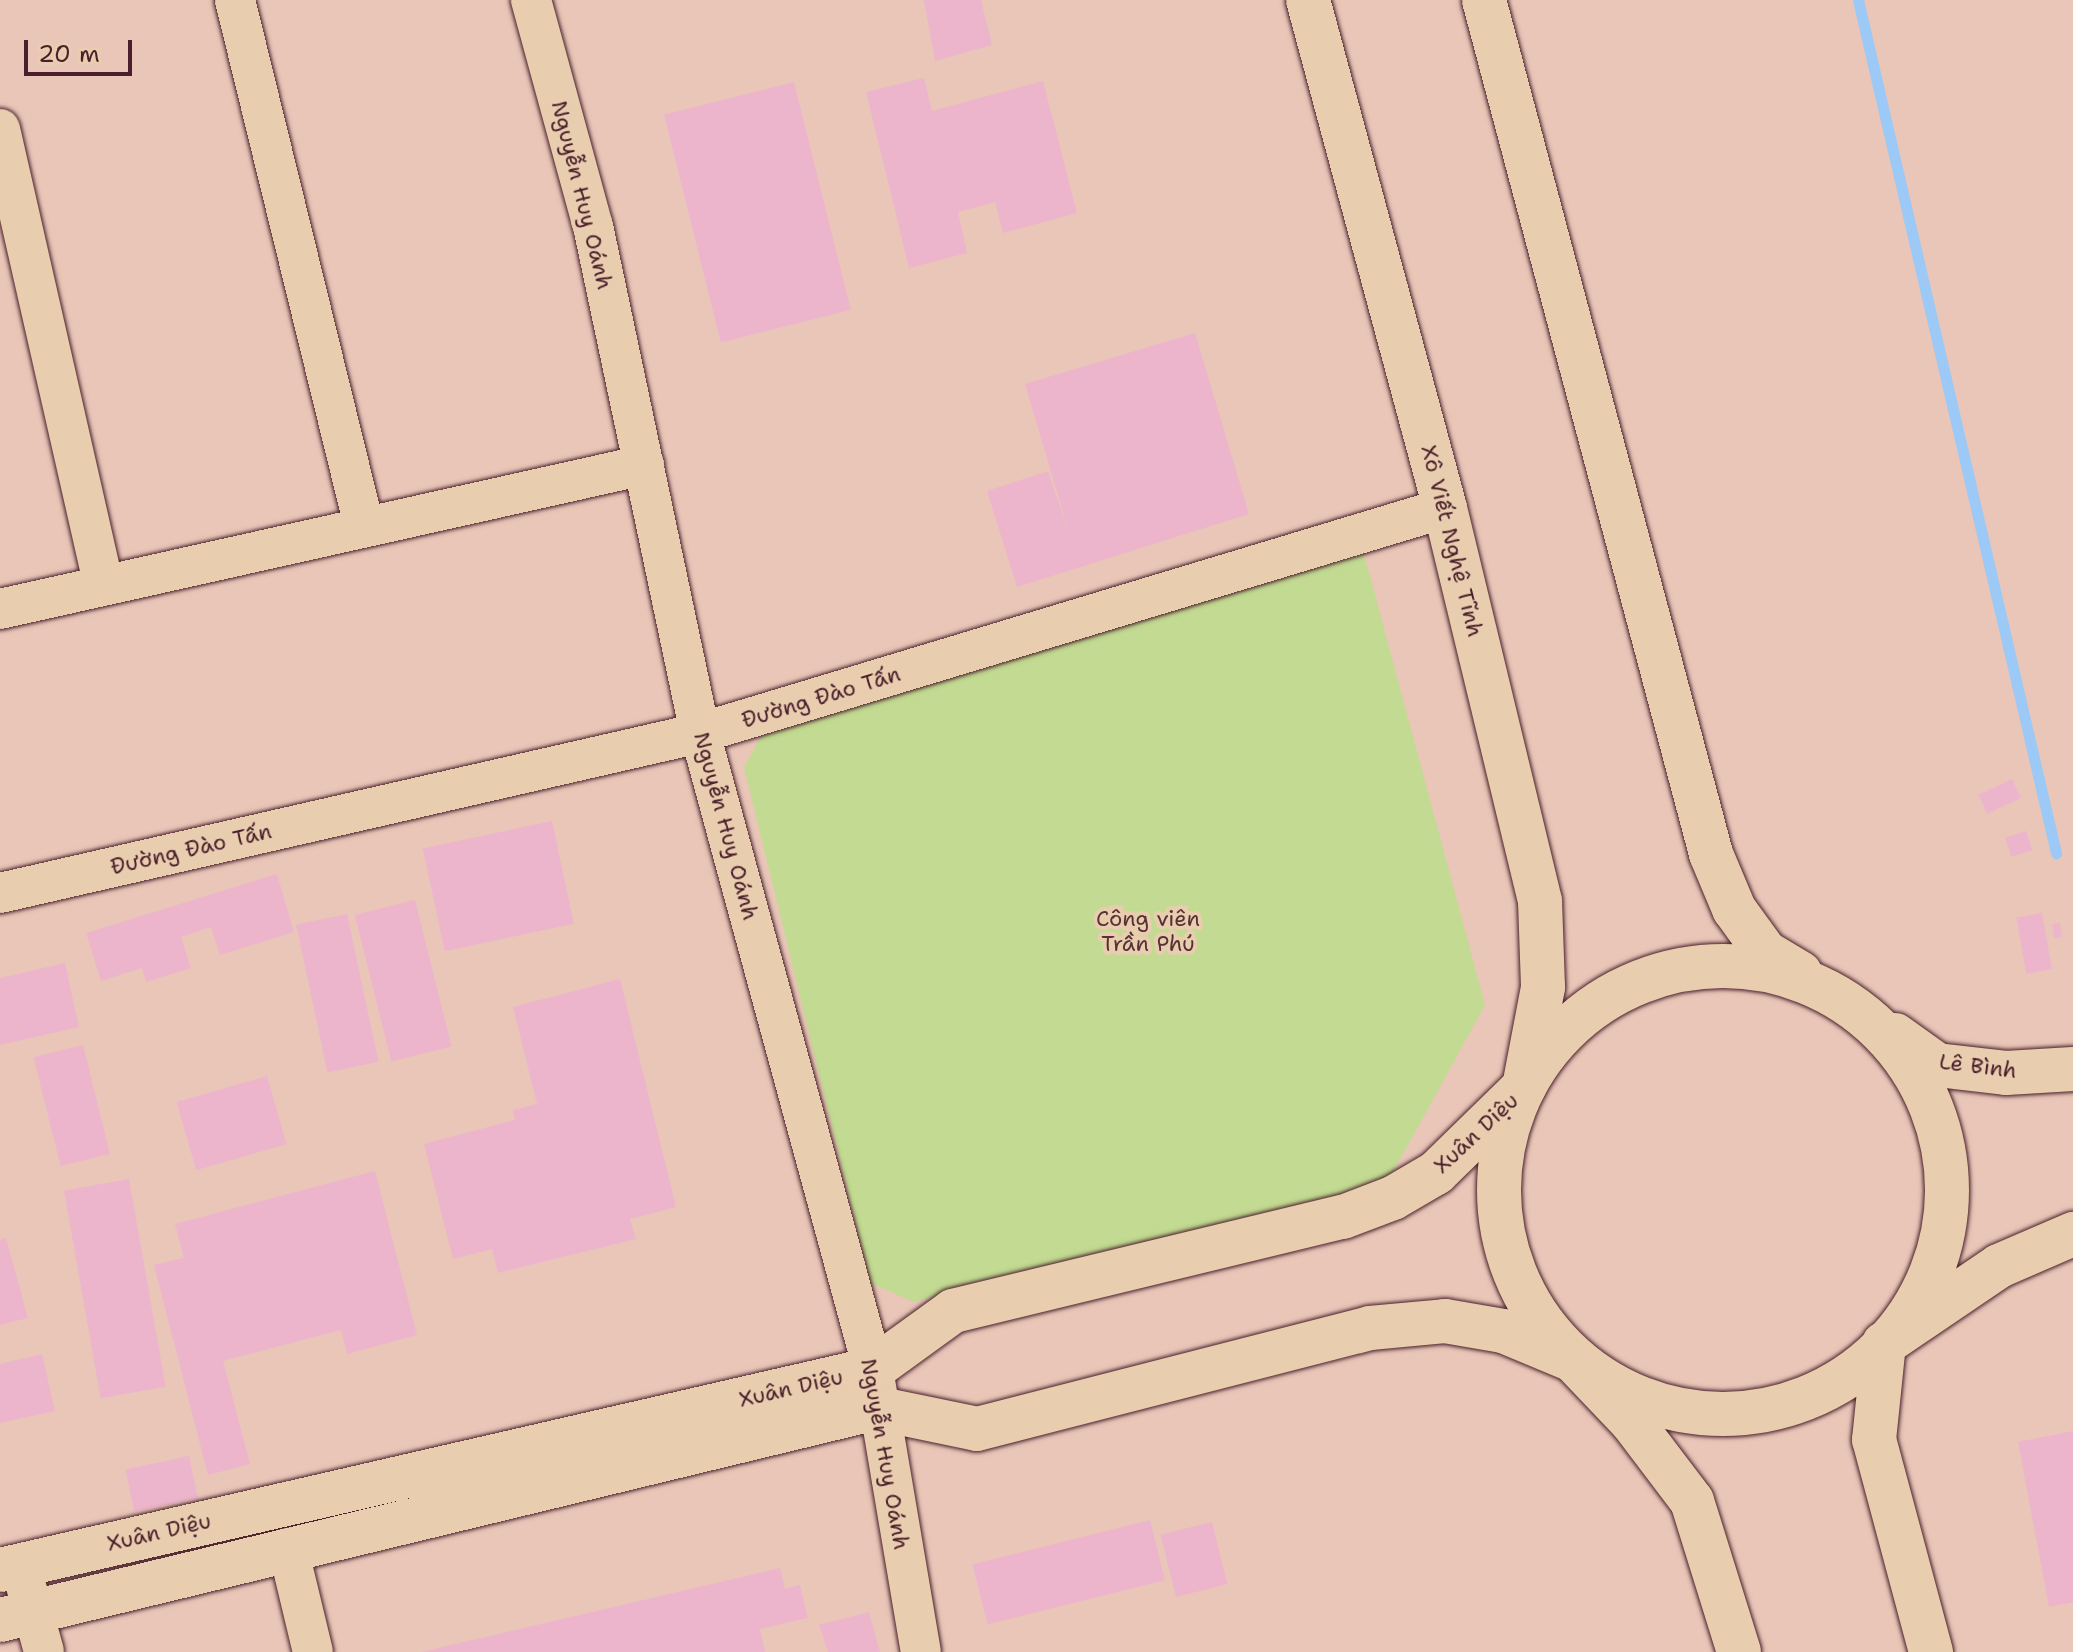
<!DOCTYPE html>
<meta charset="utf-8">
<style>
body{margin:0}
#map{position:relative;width:2073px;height:1652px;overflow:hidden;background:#e9c6b8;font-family:"Shantell Sans",sans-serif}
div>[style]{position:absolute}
.green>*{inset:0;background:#c2da91}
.stream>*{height:11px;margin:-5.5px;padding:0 5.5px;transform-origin:5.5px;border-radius:5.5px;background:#9cc9f6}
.building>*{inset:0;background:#ecb5cc;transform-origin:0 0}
.roads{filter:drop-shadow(0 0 2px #4a1f2b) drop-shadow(0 0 2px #4a1f2b)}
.street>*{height:40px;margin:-20px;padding:0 20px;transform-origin:20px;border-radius:20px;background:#e8cdaf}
.secondary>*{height:44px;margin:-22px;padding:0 22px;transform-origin:22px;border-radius:22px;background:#e8cdaf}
.secondary>.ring{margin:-22px;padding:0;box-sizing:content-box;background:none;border:44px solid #e8cdaf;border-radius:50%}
span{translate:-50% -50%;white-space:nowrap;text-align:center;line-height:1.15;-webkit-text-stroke:8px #e8cdaf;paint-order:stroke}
.street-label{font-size:22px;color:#4a1f2b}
.park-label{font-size:22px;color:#563235}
.scale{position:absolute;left:24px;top:40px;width:108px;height:36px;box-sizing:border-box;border:4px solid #4a1f2b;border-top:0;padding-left:10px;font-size:24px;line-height:28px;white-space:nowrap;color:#4a1f2b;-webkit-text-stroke:6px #e8cdaf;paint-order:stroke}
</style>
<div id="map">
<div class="green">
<div style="clip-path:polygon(1363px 550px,1485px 1005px,1387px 1183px,914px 1302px,870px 1283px,744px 767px,766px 727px)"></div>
</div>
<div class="stream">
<div style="left:1858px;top:0;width:876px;rotate:76.93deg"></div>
</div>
<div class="building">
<div style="clip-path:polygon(924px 0,981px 0,992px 45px,935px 61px)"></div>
<div style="clip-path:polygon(924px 78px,932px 111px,1043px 81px,1077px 213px,1003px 233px,995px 202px,958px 212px,967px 253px,909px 268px,866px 92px)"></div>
<div style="left:794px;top:82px;width:235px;height:134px;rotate:76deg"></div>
<div style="clip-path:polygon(1195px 333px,1249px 514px,1017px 587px,987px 491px,1048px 471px,1069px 533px,1025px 384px)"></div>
<div style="left:2012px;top:779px;width:21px;height:37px;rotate:65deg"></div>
<div style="left:552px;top:821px;width:105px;height:132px;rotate:78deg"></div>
<div style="left:2026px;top:831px;width:20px;height:22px;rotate:72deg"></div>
<div style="clip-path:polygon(277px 874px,294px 932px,220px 955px,211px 927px,181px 937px,191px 968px,146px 982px,142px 968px,101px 981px,86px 933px)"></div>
<div style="left:415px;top:900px;width:151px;height:62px;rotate:76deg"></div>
<div style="left:2042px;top:913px;width:57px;height:26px;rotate:80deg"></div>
<div style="left:347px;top:914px;width:151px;height:52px;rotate:78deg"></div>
<div style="left:2060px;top:923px;width:14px;height:8px;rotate:82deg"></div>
<div style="clip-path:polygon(65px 963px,79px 1027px,0 1045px,0 978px)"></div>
<div style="clip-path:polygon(620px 979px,676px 1207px,630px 1219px,636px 1239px,498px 1273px,492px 1249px,453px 1259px,424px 1144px,515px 1120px,513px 1110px,537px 1104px,513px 1007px)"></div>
<div style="left:83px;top:1045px;width:112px;height:51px;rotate:76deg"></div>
<div style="left:267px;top:1076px;width:71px;height:94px;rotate:74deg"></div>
<div style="clip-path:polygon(375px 1171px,417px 1335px,347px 1354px,341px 1330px,223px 1361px,250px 1464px,208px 1475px,154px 1265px,184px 1258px,175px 1224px)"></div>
<div style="left:129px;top:1179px;width:211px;height:66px;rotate:80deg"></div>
<div style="clip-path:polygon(6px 1238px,28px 1318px,0 1325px,0 1240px)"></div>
<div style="clip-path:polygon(42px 1354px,55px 1411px,0 1423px,0 1364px)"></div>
<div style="clip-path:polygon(2073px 1431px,2073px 1602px,2049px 1607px,2018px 1442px)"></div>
<div style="left:189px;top:1456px;width:43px;height:65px;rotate:78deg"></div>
<div style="left:1150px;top:1520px;width:62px;height:183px;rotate:76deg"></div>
<div style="left:1212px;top:1522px;width:64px;height:53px;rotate:76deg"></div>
<div style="clip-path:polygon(780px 1568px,785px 1589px,800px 1585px,808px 1618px,760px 1629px,765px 1652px,421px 1652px)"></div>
<div style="clip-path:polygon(869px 1612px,880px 1652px,828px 1652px,819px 1625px)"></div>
</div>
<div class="roads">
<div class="street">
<div style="left:235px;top:0;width:542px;rotate:76.22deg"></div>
<div style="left:531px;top:0;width:234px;rotate:74.7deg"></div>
<div style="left:593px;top:226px;width:518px;rotate:78.08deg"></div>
<div style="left:700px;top:733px;width:659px;rotate:74.78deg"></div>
<div style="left:873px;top:1369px;width:287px;rotate:80.4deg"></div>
<div style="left:0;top:129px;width:468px;rotate:77.2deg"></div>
<div style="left:0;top:609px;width:660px;rotate:-12.6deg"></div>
<div style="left:0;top:893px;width:718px;rotate:-12.88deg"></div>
<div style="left:700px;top:733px;width:778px;rotate:-16.81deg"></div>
<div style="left:288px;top:1548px;width:107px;rotate:76.5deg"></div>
<div style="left:20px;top:1564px;width:91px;rotate:74.7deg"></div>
</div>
<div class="secondary">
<div style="left:1484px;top:0;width:884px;rotate:75.11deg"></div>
<div style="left:1711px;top:854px;width:60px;rotate:67.3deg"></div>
<div style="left:1734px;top:909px;width:53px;rotate:54.2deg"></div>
<div style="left:1765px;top:952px;width:41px;rotate:31deg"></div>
<div class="ring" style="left:1499px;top:966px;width:404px;height:404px"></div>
<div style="left:1895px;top:1035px;width:52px;rotate:35.5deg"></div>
<div style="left:1937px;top:1065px;width:69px;rotate:6.6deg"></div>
<div style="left:2006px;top:1073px;width:67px;rotate:-3.4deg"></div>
<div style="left:0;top:1570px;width:896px;rotate:-12.97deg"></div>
<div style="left:873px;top:1369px;width:99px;rotate:-35.9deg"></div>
<div style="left:953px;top:1311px;width:401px;rotate:-13.6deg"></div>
<div style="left:1343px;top:1217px;width:53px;rotate:-20.8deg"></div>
<div style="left:1393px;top:1198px;width:50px;rotate:-30.2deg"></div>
<div style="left:1436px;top:1173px;width:123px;rotate:-44.3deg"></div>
<div style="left:1524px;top:1087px;width:102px;rotate:-79.2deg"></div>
<div style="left:1543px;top:987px;width:86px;rotate:-92deg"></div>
<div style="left:1540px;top:901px;width:404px;rotate:-103.6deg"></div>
<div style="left:1445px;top:508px;width:526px;rotate:-105.09deg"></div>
<div style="left:0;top:1620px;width:901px;rotate:-13.6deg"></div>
<div style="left:876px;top:1408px;width:103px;rotate:11.7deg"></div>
<div style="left:977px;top:1429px;width:406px;rotate:-14.4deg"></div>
<div style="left:1370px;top:1328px;width:75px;rotate:-5.3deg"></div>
<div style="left:1445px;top:1321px;width:59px;rotate:9.8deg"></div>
<div style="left:1503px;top:1331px;width:76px;rotate:22.5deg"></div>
<div style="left:1573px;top:1360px;width:86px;rotate:46.4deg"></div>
<div style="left:1632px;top:1422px;width:99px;rotate:52.8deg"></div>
<div style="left:1692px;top:1501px;width:158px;rotate:72.7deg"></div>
<div style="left:1931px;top:1652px;width:220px;rotate:-105deg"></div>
<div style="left:1874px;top:1440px;width:97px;rotate:-84.1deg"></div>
<div style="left:1884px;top:1344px;width:139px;rotate:-34.1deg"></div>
<div style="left:1999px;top:1266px;width:81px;rotate:-23.4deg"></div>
</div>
</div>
<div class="street-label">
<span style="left:582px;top:195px;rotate:76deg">Nguyễn Huy Oánh</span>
<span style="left:1452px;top:541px;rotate:76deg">Xô Viết Nghệ Tĩnh</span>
<span style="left:821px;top:697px;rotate:-17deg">Đường Đào Tấn</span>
<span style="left:726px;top:826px;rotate:75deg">Nguyễn Huy Oánh</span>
<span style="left:191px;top:849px;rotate:-13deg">Đường Đào Tấn</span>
<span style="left:1978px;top:1066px;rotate:7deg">Lê Bình</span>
<span style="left:1476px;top:1133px;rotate:-43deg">Xuân Diệu</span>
<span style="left:791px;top:1388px;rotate:-13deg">Xuân Diệu</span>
<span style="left:885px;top:1454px;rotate:80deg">Nguyễn Huy Oánh</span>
<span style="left:159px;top:1532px;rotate:-13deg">Xuân Diệu</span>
</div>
<div class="park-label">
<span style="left:1148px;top:931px">Công viên<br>Trần Phú</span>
</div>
<div class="scale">20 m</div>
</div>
